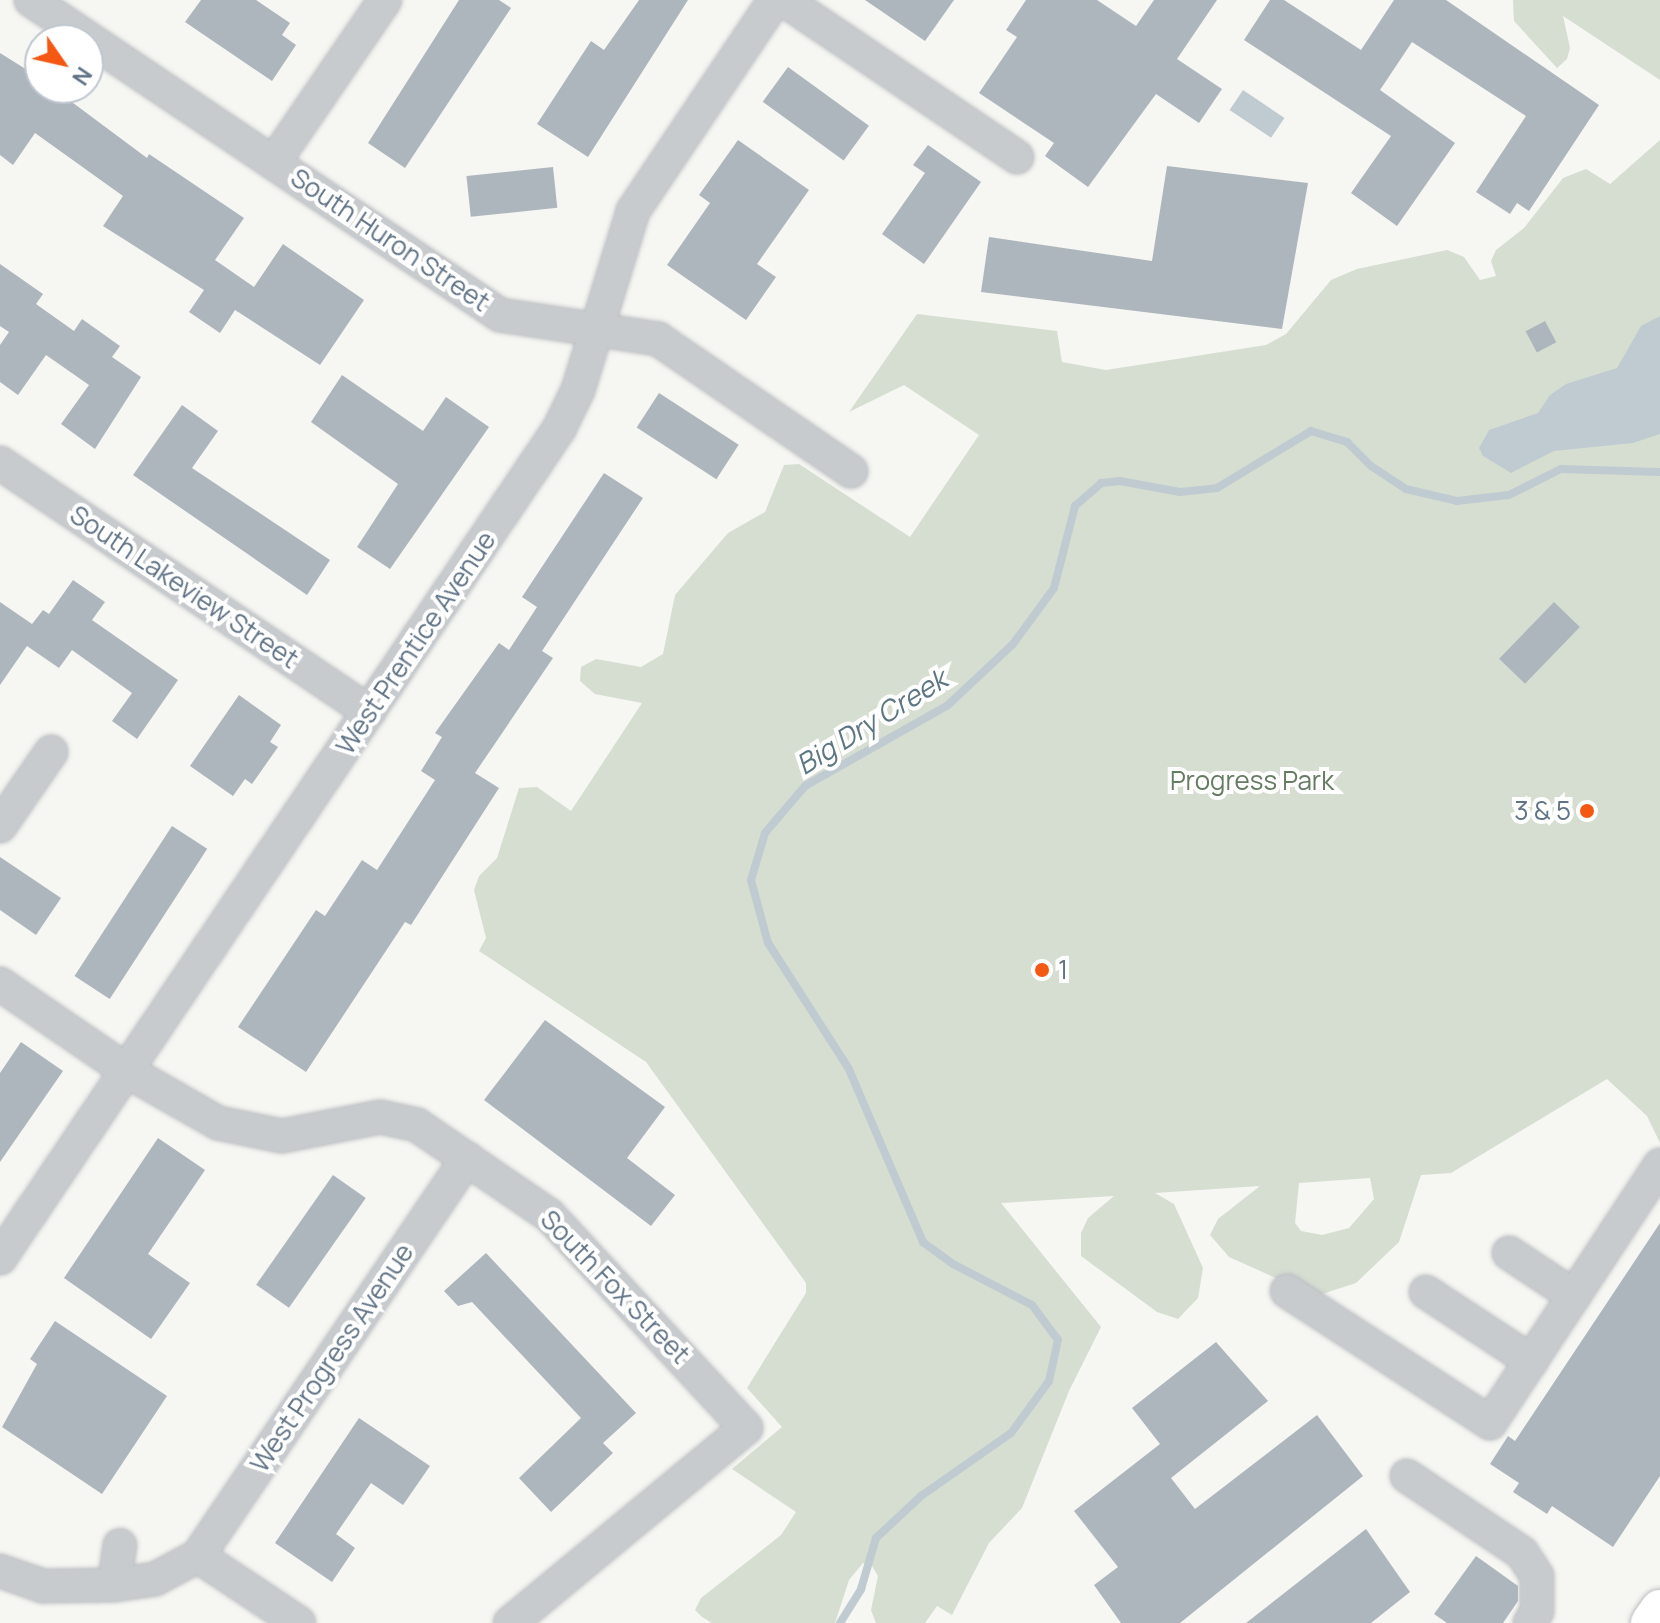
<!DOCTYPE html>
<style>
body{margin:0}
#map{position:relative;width:1660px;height:1623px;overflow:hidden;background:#f6f6f2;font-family:Manrope,sans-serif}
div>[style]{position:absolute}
.green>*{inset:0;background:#d6ded2}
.water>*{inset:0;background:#c0cbd1;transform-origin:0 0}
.stream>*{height:8px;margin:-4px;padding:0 4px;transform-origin:4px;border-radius:4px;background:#c0cbd1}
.building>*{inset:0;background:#aeb6bd;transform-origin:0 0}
.roads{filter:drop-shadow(0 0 2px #babdc1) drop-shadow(0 0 2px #babdc1)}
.minor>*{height:32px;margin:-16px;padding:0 16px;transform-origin:16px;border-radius:16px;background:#c8cbce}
.major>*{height:40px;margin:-20px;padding:0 20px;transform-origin:20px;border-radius:20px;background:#fff}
.dots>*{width:22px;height:22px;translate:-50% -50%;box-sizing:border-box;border:4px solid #fff;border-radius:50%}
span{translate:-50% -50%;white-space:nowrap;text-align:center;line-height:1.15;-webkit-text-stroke:8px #fff;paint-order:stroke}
.street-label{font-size:26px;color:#617386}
.park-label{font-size:26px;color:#647c61}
.poi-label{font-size:26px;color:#617386}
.right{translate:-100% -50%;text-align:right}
.left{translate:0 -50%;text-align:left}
.water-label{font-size:28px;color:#5d7683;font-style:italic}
.north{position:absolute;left:24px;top:24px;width:80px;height:80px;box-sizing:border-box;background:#fff;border:2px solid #c0c7cf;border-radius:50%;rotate:124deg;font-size:22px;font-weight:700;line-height:32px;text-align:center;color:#617386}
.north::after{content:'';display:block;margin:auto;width:28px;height:36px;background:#f55812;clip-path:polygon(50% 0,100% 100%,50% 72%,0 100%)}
</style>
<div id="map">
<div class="green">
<div style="clip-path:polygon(1513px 0,1660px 0,1660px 80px,1563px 16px,1570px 48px,1567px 59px,1557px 68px,1514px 21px)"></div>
<div style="clip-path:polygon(evenodd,1660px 140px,1660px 1143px,1647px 1116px,1607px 1079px,1451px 1173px,1421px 1175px,1399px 1242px,1356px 1283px,1316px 1296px,1229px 1257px,1210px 1235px,1218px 1219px,1260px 1186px,1155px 1193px,1174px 1204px,1203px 1268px,1198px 1298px,1178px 1319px,1157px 1312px,1081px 1256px,1081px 1233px,1088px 1218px,1114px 1196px,1001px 1203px,1101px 1327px,1069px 1391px,1022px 1508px,989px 1543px,952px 1615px,937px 1606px,925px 1623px,876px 1623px,871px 1610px,878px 1576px,872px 1566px,863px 1563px,849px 1580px,835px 1623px,712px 1623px,702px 1617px,695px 1610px,701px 1598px,781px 1535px,796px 1512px,732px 1469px,782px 1427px,747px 1388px,806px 1293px,806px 1283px,646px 1062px,479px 951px,486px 938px,474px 890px,479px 876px,497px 858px,519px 788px,537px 787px,571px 811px,642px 703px,595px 694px,580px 681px,581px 667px,596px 659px,641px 667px,663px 654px,675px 595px,728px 533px,765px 512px,784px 465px,799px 464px,910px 537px,979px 435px,904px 385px,849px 412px,917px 314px,1057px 331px,1062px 362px,1106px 370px,1266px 345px,1286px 334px,1331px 280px,1357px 269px,1447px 250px,1464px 257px,1480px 280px,1496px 276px,1491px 261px,1496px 250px,1524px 228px,1563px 178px,1586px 169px,1610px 184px,1660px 140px,1370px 1178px,1374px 1199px,1349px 1228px,1322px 1235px,1301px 1231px,1295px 1223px,1299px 1183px,1370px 1178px)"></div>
</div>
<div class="water">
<div style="left:1243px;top:90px;width:50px;height:24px;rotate:34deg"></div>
<div style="clip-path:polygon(1660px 316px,1660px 434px,1633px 443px,1554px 451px,1511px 473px,1483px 456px,1479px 448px,1489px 430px,1538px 413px,1550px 395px,1566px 384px,1617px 368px,1641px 326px)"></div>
</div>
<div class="stream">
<div style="left:840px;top:1623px;width:40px;rotate:-58deg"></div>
<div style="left:861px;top:1589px;width:53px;rotate:-73.6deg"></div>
<div style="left:876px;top:1538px;width:62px;rotate:-43deg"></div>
<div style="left:921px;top:1496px;width:110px;rotate:-35deg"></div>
<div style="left:1011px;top:1433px;width:64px;rotate:-53.8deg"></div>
<div style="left:1049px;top:1381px;width:42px;rotate:-77.6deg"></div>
<div style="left:1058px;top:1340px;width:44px;rotate:-126.6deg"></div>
<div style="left:1032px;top:1305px;width:89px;rotate:-152.6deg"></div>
<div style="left:953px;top:1264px;width:37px;rotate:-144deg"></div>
<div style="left:923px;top:1242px;width:188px;rotate:-113.2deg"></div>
<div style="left:849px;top:1069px;width:150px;rotate:-122.7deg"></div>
<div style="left:768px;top:943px;width:65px;rotate:-105.1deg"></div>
<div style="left:751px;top:880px;width:49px;rotate:-73.4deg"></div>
<div style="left:765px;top:833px;width:62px;rotate:-49.6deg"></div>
<div style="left:805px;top:786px;width:164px;rotate:-29.5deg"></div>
<div style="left:948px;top:705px;width:89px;rotate:-43.2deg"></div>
<div style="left:1013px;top:644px;width:69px;rotate:-53.8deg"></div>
<div style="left:1054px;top:588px;width:85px;rotate:-75.6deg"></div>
<div style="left:1075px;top:506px;width:35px;rotate:-41deg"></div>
<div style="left:1101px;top:483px;width:19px;rotate:-6deg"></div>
<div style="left:1120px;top:481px;width:61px;rotate:10.4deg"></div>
<div style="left:1180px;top:492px;width:37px;rotate:-6deg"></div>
<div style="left:1217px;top:488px;width:110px;rotate:-31.2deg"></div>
<div style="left:1311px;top:431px;width:38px;rotate:17deg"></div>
<div style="left:1347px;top:442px;width:34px;rotate:45deg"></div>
<div style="left:1371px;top:466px;width:42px;rotate:33.3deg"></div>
<div style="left:1406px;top:489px;width:52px;rotate:13.2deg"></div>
<div style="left:1457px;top:501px;width:52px;rotate:-6.6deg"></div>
<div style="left:1509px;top:495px;width:58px;rotate:-26.6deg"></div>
<div style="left:1561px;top:469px;width:99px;rotate:1.7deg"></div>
</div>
<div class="building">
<div style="clip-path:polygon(201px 0,256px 0,290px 23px,282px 35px,296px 45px,272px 81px,185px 22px)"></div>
<div style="clip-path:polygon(459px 0,499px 0,511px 8px,405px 168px,368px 143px)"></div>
<div style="clip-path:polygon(639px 0,688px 0,588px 157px,537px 124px,591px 41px,604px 50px)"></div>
<div style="clip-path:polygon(865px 0,954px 0,925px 41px)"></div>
<div style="clip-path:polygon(1026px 0,1097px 0,1136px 26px,1154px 0,1217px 0,1177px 59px,1222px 89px,1199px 123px,1156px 94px,1088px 187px,1045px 156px,1054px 143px,979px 93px,1017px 37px,1006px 30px)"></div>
<div style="clip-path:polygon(1270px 0,1284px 0,1361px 50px,1394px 0,1446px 0,1599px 105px,1529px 211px,1517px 203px,1510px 214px,1476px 192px,1526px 116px,1412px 42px,1380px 90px,1455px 143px,1397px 226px,1351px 193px,1391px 136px,1244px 40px)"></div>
<div style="clip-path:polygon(0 53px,40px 78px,40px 88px,53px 88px,147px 158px,149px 154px,244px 218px,215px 260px,254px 287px,283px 244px,364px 300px,320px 365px,235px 310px,220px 333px,189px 312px,204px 290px,103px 226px,123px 196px,35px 133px,13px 165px,0 155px)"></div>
<div style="left:788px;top:67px;width:100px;height:43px;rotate:36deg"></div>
<div style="clip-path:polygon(738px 140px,809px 190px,757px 264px,776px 277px,746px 320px,667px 265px,710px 203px,699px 195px)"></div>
<div style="clip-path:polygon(928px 145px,981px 182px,924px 264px,882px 234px,925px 173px,913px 165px)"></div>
<div style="clip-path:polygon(1167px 166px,1308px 183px,1282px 329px,981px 292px,989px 237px,1152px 261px)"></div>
<div style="left:553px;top:167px;width:41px;height:87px;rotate:84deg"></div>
<div style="clip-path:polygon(0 264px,43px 294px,36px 304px,74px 331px,82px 319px,120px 346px,112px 357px,141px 377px,95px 449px,61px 424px,89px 385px,46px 355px,18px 395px,0 382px,0 345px,9px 332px,0 326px)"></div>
<div style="left:1545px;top:321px;width:24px;height:22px;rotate:62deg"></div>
<div style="clip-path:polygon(342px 375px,423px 431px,446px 397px,489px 427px,390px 569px,357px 547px,398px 484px,311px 422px)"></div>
<div style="left:659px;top:393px;width:95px;height:41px;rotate:33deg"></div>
<div style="clip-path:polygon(182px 405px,218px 431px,192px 468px,330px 560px,307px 595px,133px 475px)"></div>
<div style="clip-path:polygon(604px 473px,643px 498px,542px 651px,553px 658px,475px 773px,499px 788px,411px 925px,405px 922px,306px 1072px,238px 1027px,316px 910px,325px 916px,362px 860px,377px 870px,435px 780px,421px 771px,442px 737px,435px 733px,499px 643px,509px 650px,537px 607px,522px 597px)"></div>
<div style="clip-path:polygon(73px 580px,105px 602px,92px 620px,178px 680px,137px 739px,112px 721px,132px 693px,72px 650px,59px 668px,27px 646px,0 685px,0 602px,32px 624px,43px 610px,49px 614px)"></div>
<div style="left:1554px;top:602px;width:36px;height:79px;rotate:44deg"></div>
<div style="clip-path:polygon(239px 695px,281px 725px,270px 742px,278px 747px,252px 784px,245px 779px,233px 796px,190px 766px)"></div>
<div style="left:172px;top:826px;width:42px;height:179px;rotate:33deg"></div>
<div style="clip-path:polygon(0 857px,61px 898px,36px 935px,0 910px)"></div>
<div style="clip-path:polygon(545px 1020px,665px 1107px,627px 1158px,675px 1195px,651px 1226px,484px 1100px)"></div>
<div style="clip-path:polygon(21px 1042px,63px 1071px,0 1162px,0 1073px)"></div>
<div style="clip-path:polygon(158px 1138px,205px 1170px,148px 1254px,190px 1283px,151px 1339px,64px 1278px)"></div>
<div style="left:333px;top:1175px;width:40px;height:134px;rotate:35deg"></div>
<div style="clip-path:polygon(1660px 1223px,1660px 1476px,1613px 1547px,1552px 1506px,1547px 1514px,1513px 1492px,1519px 1483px,1490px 1464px,1508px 1436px,1515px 1441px)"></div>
<div style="clip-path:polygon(486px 1253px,636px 1413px,603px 1443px,613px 1453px,551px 1512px,519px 1478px,581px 1418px,472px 1302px,458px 1306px,444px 1291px)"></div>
<div style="clip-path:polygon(55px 1321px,167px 1396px,102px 1494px,2px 1427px,37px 1364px,30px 1359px)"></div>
<div style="clip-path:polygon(1216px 1342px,1268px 1401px,1171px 1478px,1195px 1509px,1317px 1415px,1363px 1476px,1180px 1623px,1121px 1623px,1094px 1585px,1118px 1567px,1074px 1511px,1160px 1444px,1132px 1408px)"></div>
<div style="clip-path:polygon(359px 1418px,430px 1466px,403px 1505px,371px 1483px,336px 1534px,355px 1548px,332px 1582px,275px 1543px)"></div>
<div style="clip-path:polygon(1366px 1529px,1410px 1592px,1371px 1623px,1246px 1623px)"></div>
<div style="clip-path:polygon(1476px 1556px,1518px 1586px,1518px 1601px,1503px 1623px,1447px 1623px,1434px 1614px)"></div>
</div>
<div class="roads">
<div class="minor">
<div style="left:31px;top:0;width:565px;rotate:33.89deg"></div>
<div style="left:500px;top:315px;width:160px;rotate:8.6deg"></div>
<div style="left:658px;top:339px;width:234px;rotate:34.4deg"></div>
<div style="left:784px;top:0;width:281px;rotate:34deg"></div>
<div style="left:274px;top:162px;width:196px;rotate:-55.6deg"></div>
<div style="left:0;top:463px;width:445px;rotate:34deg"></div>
<div style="left:0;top:826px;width:90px;rotate:-55.4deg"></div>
<div style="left:0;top:984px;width:154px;rotate:34.4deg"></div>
<div style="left:127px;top:1071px;width:105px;rotate:29.7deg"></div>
<div style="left:218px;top:1123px;width:65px;rotate:11.5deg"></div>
<div style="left:282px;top:1136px;width:100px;rotate:-11deg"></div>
<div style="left:380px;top:1117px;width:38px;rotate:12deg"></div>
<div style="left:417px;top:1125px;width:160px;rotate:34.3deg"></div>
<div style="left:549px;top:1215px;width:290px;rotate:47.2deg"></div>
<div style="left:746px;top:1428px;width:306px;rotate:140.4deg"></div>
<div style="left:1509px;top:1253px;width:78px;rotate:33.5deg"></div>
<div style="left:0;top:1258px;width:1000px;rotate:-56.01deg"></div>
<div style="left:559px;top:429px;width:43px;rotate:-64deg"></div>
<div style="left:578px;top:390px;width:187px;rotate:-72.9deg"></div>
<div style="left:633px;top:211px;width:254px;rotate:-56.1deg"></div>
<div style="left:1287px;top:1291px;width:242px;rotate:33deg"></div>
<div style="left:1490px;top:1423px;width:309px;rotate:-56.6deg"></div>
<div style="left:1426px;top:1292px;width:126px;rotate:33.3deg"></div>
<div style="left:1407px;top:1476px;width:138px;rotate:33.8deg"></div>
<div style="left:1522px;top:1553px;width:27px;rotate:57deg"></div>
<div style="left:1537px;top:1576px;width:35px;rotate:90deg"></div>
<div style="left:1537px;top:1611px;width:14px;rotate:120deg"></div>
<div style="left:198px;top:1556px;width:121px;rotate:33.6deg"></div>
<div style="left:0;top:1571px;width:46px;rotate:19.2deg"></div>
<div style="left:43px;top:1586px;width:71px;rotate:-0.8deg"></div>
<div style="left:114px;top:1585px;width:41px;rotate:-8.3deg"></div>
<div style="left:155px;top:1579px;width:49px;rotate:-28.1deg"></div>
<div style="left:198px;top:1556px;width:480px;rotate:-55.9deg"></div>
<div style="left:114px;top:1585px;width:40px;rotate:-81.5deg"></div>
</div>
<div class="major">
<div style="left:1651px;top:1623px;width:16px;rotate:-55deg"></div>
</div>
</div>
<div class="dots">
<div style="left:1587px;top:811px;background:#f55812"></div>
<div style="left:1042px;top:970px;background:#f55812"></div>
</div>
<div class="street-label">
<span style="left:390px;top:240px;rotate:34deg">South Huron Street</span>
<span style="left:184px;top:587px;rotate:34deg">South Lakeview Street</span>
<span style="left:416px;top:643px;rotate:-56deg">West Prentice Avenue</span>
<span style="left:615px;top:1287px;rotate:46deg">South Fox Street</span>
<span style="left:332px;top:1358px;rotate:-56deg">West Progress Avenue</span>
</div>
<div class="park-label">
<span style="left:1252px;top:781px">Progress Park</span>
</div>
<div class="poi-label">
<span class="right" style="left:1571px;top:811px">3 &amp; 5</span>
<span class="left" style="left:1058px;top:970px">1</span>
</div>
<div class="water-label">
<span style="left:871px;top:721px;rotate:-32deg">Big Dry Creek</span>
</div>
<div class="north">N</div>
</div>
